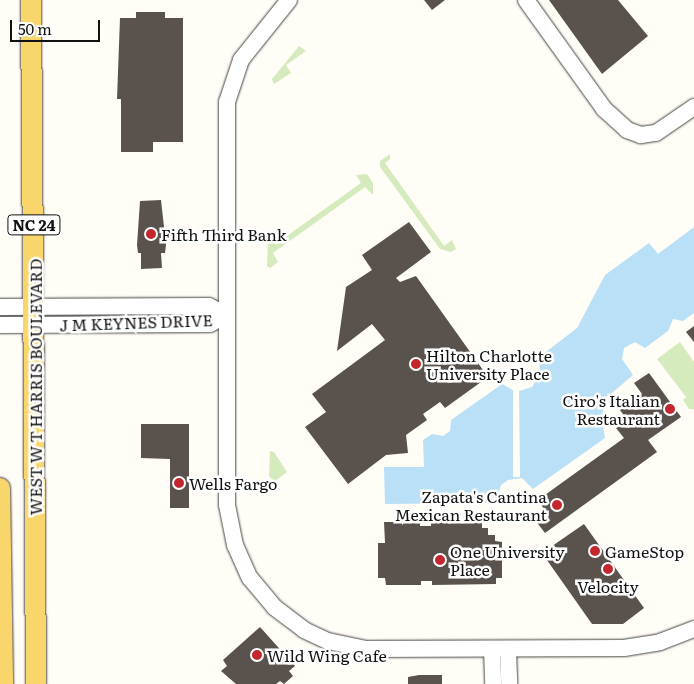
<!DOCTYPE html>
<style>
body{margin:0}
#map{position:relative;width:694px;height:684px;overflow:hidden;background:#fffdf5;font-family:Literata,serif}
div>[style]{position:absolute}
.green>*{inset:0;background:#d5ebbd}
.water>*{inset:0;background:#b9e0f7}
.pier>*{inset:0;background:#fffdf5}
.building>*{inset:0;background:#5a524d}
.roads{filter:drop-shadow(0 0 1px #444) drop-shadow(0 0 1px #444)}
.minor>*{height:16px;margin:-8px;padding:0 8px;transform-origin:8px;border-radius:8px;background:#fff}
.major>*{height:20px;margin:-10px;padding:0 10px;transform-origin:10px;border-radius:10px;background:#f9d66b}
.dots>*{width:14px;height:14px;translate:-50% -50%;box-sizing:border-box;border:2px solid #fff;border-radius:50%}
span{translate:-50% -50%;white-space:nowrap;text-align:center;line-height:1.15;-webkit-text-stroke:5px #fff;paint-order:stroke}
.shield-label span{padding:1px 4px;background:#fff;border:1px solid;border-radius:4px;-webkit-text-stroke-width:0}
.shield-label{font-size:15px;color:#111;font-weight:700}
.poi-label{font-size:16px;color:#111}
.left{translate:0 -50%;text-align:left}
.right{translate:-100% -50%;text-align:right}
.street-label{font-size:16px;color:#111}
.scale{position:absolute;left:10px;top:20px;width:90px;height:22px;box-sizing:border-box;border:2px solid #111;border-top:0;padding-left:6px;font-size:15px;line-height:18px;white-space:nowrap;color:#111;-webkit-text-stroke:4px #fff;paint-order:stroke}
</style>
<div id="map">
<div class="green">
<div style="clip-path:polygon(299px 46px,306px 51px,286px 65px,291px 73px,274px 84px,272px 79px)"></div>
<div style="clip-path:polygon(390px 154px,390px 159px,385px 163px,444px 246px,452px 240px,456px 249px,451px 252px,440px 249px,380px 167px,380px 161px)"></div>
<div style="clip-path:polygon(367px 174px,373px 183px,373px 195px,365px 187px,273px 253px,278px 262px,270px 268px,267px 266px,268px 238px,273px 237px,277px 243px,361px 183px,356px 175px)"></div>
<div style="clip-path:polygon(680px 342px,694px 362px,694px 409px,689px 409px,683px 400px,686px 397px,657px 359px)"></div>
<div style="clip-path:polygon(270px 451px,274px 452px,287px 472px,274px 482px,269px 476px)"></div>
</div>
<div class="water">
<div style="clip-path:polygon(694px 227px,694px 313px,683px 321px,673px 319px,668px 331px,645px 348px,635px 342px,624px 348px,622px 359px,633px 375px,605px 399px,602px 420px,605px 438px,533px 489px,522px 478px,508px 480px,501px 485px,498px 496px,491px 496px,491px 503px,385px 504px,384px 467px,424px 467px,423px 440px,432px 434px,443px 436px,450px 431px,451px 420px,502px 384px,516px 392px,532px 387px,541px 373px,538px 358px,577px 328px,605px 275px,649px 243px,658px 254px)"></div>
</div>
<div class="pier">
<div style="clip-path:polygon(513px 388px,519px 389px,520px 477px,513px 477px)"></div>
</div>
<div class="building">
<div style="clip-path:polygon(424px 0,445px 0,432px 10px)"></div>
<div style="clip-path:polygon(549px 0,618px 0,648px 36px,602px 74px)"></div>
<div style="clip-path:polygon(136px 12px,165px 12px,165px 18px,183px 18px,183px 142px,153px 142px,153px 152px,121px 152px,121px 99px,117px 99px,120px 18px,136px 18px)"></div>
<div style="clip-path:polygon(161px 200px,166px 245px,165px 253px,161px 253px,162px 268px,141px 269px,141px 253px,138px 253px,137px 245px,140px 201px)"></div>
<div style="clip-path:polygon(409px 222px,431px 252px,396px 278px,400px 282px,416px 276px,488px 377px,445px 408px,440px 402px,423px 414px,427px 420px,406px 435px,408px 453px,386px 455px,348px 484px,305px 427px,326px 412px,312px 394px,385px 340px,372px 324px,337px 351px,346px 287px,372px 270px,362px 255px)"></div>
<div style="clip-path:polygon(694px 326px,694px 342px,686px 332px)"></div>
<div style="clip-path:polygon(649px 373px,681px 417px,648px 440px,657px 452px,545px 533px,535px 520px,546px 512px,538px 500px,624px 438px,616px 428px,627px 420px,620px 410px,642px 394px,634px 383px)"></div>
<div style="clip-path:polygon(141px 424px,189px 424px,189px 508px,170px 508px,170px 459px,141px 458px)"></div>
<div style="clip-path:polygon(431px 521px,482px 521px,482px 528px,488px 528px,488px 535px,495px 535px,495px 541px,502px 542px,502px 578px,496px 578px,496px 584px,432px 585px,432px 581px,421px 581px,421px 585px,386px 585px,385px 578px,378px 578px,378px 543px,385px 543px,384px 522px,420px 522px,420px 526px,431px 526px)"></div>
<div style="clip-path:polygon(584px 524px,644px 608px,623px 624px,592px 624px,542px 553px)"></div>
<div style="clip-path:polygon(260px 627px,295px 666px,289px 671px,293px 676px,284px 684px,280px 681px,276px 684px,236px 684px,221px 671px,227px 666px,223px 660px)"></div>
<div style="clip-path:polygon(419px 675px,442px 675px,442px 684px,408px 684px,408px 677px)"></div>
</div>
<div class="roads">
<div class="minor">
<div style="left:289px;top:0;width:77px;rotate:128.7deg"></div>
<div style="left:241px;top:60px;width:44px;rotate:108.4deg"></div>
<div style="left:227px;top:102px;width:403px;rotate:90deg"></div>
<div style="left:227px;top:505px;width:41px;rotate:78.7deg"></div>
<div style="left:235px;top:545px;width:36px;rotate:66deg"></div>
<div style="left:250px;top:578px;width:38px;rotate:50deg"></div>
<div style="left:274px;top:607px;width:38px;rotate:37deg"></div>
<div style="left:304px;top:630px;width:26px;rotate:25deg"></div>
<div style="left:328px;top:641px;width:39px;rotate:12deg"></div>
<div style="left:366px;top:649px;width:258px;rotate:-0.2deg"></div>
<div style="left:624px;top:648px;width:36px;rotate:-9deg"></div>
<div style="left:660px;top:642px;width:36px;rotate:-21deg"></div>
<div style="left:526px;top:0;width:134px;rotate:54.4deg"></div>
<div style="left:604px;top:109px;width:31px;rotate:42deg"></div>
<div style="left:627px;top:130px;width:15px;rotate:20deg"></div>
<div style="left:641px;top:135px;width:15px;rotate:-8deg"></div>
<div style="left:656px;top:133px;width:46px;rotate:-34.4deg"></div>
<div style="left:0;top:307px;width:209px;rotate:-0.3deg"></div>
<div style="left:209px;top:306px;width:19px;rotate:28deg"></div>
<div style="left:0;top:325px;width:210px;rotate:-0.3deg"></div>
<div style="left:210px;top:324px;width:18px;rotate:-29deg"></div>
<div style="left:492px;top:649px;width:35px;rotate:88deg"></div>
<div style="left:508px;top:649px;width:35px;rotate:88deg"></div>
</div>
<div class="major">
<div style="left:31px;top:0;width:684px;rotate:89.58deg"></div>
<div style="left:0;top:488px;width:196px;rotate:89.1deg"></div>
</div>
</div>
<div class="dots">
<div style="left:151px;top:234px;background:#c4262e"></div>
<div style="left:416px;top:364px;background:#c4262e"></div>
<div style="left:670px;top:409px;background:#c4262e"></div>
<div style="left:179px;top:483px;background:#c4262e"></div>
<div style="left:557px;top:505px;background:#c4262e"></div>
<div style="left:595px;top:551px;background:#c4262e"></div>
<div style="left:440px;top:560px;background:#c4262e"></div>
<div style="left:608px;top:569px;background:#c4262e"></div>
<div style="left:257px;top:655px;background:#c4262e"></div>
</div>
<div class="shield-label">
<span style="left:34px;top:225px">NC 24</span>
</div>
<div class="poi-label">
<span class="left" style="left:161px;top:234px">Fifth Third Bank</span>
<span class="left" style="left:426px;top:364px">Hilton Charlotte<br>University Place</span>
<span class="right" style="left:660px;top:409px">Ciro's Italian<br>Restaurant</span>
<span class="left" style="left:189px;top:483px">Wells Fargo</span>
<span class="right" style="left:547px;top:505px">Zapata's Cantina<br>Mexican Restaurant</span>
<span class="left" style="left:450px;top:560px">One University<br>Place</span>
<span class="left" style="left:605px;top:551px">GameStop</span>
<span style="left:608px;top:586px">Velocity</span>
<span class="left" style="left:267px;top:655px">Wild Wing Cafe</span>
</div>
<div class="street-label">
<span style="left:136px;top:322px;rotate:-2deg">J M KEYNES DRIVE</span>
<span style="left:35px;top:387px;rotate:-90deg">WEST W T HARRIS BOULEVARD</span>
</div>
<div class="scale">50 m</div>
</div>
